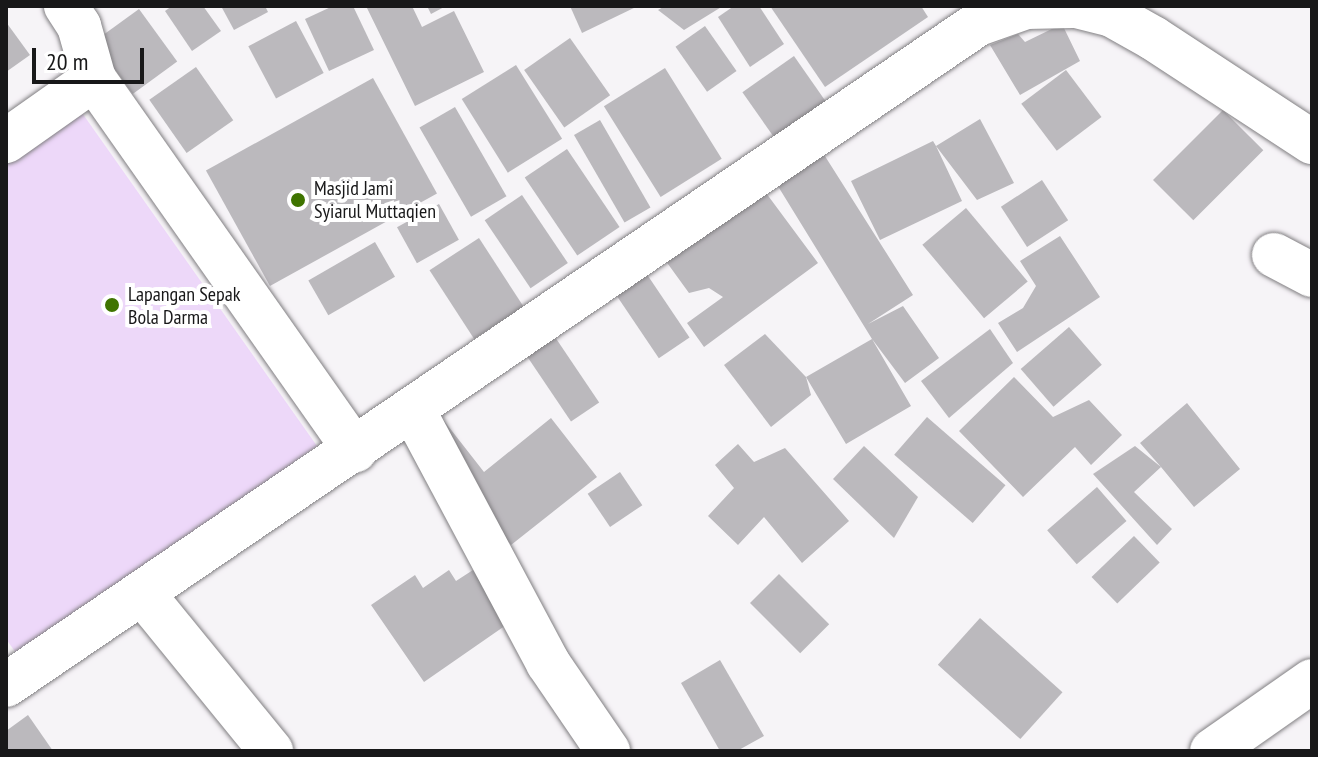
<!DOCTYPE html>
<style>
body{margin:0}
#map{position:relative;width:1318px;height:757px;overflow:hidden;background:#f6f4f7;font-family:"PT Sans Narrow",sans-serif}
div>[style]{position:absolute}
.green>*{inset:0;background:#edd8f9}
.building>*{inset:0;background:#bbb9bd;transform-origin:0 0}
.roads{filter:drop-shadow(0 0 2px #817f82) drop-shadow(0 0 2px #817f82)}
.minor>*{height:44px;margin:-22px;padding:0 22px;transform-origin:22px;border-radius:22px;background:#fff}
.dots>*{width:22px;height:22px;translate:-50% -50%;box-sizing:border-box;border:4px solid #fff;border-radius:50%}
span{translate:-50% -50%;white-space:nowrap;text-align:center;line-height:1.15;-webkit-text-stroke:8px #fff;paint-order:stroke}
.poi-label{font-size:20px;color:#181819}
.left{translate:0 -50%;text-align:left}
.frame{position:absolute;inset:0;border:8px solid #181819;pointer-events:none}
.scale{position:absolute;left:32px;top:48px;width:112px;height:36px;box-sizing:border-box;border:4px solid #181819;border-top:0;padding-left:10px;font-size:24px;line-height:28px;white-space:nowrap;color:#181819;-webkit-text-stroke:6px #fff;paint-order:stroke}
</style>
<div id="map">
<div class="green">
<div style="clip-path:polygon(80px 110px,317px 446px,19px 657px,6px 639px,6px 163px)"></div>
</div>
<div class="building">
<div style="clip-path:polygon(172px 6px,203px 6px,221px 31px,192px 51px,165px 11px)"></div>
<div style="clip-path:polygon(221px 6px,265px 6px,268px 12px,234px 30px)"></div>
<div style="clip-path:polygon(333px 6px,353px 6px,374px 50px,329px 71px,305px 19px)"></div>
<div style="clip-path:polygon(366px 6px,412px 6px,422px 27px,454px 11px,484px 72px,415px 106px)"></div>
<div style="clip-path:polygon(427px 6px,446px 6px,431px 14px)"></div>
<div style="clip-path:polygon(570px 6px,638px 6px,582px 33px)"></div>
<div style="clip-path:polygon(665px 6px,723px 6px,684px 30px,658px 10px)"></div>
<div style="clip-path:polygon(734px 6px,759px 6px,784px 44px,750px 67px,718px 17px)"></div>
<div style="clip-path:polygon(770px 6px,921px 6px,928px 17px,825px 87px)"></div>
<div style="left:139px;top:9px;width:65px;height:55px;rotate:54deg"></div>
<div style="left:296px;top:21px;width:59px;height:54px;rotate:62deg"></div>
<div style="clip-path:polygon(6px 22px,30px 55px,6px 72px)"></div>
<div style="clip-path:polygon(1062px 24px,1080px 61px,1020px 95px,990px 45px,1018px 34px,1025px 42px)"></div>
<div style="left:705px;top:26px;width:55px;height:36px;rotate:55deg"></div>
<div style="left:570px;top:38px;width:70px;height:56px;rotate:55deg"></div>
<div style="left:794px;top:56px;width:60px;height:63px;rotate:55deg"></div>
<div style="left:516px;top:65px;width:87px;height:64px;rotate:58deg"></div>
<div style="left:196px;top:67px;width:65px;height:57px;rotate:55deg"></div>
<div style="left:665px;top:68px;width:107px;height:72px;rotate:58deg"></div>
<div style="left:1066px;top:70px;width:59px;height:56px;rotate:53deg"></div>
<div style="left:373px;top:78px;width:132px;height:191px;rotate:61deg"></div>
<div style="left:455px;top:107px;width:103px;height:41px;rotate:60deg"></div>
<div style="left:1223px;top:110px;width:57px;height:99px;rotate:45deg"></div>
<div style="clip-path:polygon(980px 119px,1014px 183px,977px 200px,936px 146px,962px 201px,880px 240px,851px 181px,933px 141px,936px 146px)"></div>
<div style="left:600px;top:120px;width:101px;height:30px;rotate:60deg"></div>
<div style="left:567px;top:149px;width:94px;height:51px;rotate:56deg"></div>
<div style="clip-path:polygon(823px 153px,913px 295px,868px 324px,903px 306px,939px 358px,905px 383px,872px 339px,911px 406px,846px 444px,806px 377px,872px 339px,776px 183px)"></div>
<div style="left:1042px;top:180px;width:48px;height:49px;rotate:57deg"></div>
<div style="clip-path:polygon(758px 182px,818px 263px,704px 347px,687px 323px,723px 297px,709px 288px,689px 293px,660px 253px)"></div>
<div style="left:522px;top:195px;width:82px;height:45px;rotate:56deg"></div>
<div style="left:439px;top:204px;width:41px;height:48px;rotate:61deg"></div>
<div style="left:966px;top:208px;width:96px;height:57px;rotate:50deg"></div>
<div style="clip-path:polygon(1060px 236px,1100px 297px,1017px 352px,998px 323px,1023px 308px,1036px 286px,1020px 261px)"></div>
<div style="left:479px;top:238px;width:82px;height:59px;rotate:57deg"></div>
<div style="left:375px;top:242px;width:40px;height:77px;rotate:60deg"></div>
<div style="left:642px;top:267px;width:85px;height:37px;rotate:56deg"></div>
<div style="left:1069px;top:327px;width:50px;height:64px;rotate:49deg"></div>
<div style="clip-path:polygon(990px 329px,1013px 363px,949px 418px,921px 381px)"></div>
<div style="clip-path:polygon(765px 334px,806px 377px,811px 395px,771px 427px,724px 365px)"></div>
<div style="left:555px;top:337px;width:79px;height:34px;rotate:56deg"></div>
<div style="clip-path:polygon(1014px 377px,1053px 417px,1089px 400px,1122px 435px,1091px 465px,1075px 447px,1023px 497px,959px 431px)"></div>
<div style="clip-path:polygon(1187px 403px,1240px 469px,1194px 507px,1161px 467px,1134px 492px,1172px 529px,1157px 545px,1093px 474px,1135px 446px,1161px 467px,1140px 443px)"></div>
<div style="clip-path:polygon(441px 417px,484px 472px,551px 418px,597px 477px,511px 545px,430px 444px)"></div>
<div style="left:927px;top:417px;width:104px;height:50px;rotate:41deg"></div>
<div style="clip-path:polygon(738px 444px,754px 462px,785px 448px,849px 521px,802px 563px,764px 517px,738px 545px,708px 516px,734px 488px,715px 465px)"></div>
<div style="clip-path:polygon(864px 446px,918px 497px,894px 538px,833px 479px)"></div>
<div style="left:620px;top:472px;width:40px;height:39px;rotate:56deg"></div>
<div style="left:1097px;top:487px;width:45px;height:66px;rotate:49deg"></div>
<div style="left:1134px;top:536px;width:37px;height:59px;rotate:46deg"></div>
<div style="clip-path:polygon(449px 570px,456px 581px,473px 570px,509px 623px,424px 682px,371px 605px,415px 575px,423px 588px)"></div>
<div style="left:779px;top:574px;width:71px;height:41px;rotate:45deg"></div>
<div style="left:980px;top:618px;width:111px;height:63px;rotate:42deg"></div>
<div style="clip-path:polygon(720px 660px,764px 736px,737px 751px,720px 751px,681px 683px)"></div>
<div style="clip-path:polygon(28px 715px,53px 751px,6px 751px,6px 731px)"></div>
</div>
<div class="roads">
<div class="minor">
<div style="left:1076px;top:6px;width:37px;rotate:14deg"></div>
<div style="left:1112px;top:15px;width:47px;rotate:29.3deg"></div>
<div style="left:1153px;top:38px;width:190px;rotate:33.2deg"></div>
<div style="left:94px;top:79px;width:454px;rotate:54.9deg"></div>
<div style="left:6px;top:141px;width:108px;rotate:-35.2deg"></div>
<div style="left:94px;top:79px;width:55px;rotate:-105.8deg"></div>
<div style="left:79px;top:26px;width:24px;rotate:-123deg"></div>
<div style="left:1274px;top:255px;width:43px;rotate:27.8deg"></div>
<div style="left:413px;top:410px;width:287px;rotate:61.9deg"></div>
<div style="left:548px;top:663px;width:107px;rotate:55.7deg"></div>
<div style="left:143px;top:594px;width:203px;rotate:50.8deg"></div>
<div style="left:6px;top:685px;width:1175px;rotate:-34.22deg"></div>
<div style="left:978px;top:24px;width:51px;rotate:-19.5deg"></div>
<div style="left:1026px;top:7px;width:46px;rotate:-1.2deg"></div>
<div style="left:1212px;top:751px;width:122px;rotate:-35deg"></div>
</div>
</div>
<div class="dots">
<div style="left:298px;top:200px;background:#3f7400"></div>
<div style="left:112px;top:305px;background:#3f7400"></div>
</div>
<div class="poi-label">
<span class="left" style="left:314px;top:200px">Masjid Jami<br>Syiarul Muttaqien</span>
<span class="left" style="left:128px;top:306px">Lapangan Sepak<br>Bola Darma</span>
</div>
<div class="frame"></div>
<div class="scale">20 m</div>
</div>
